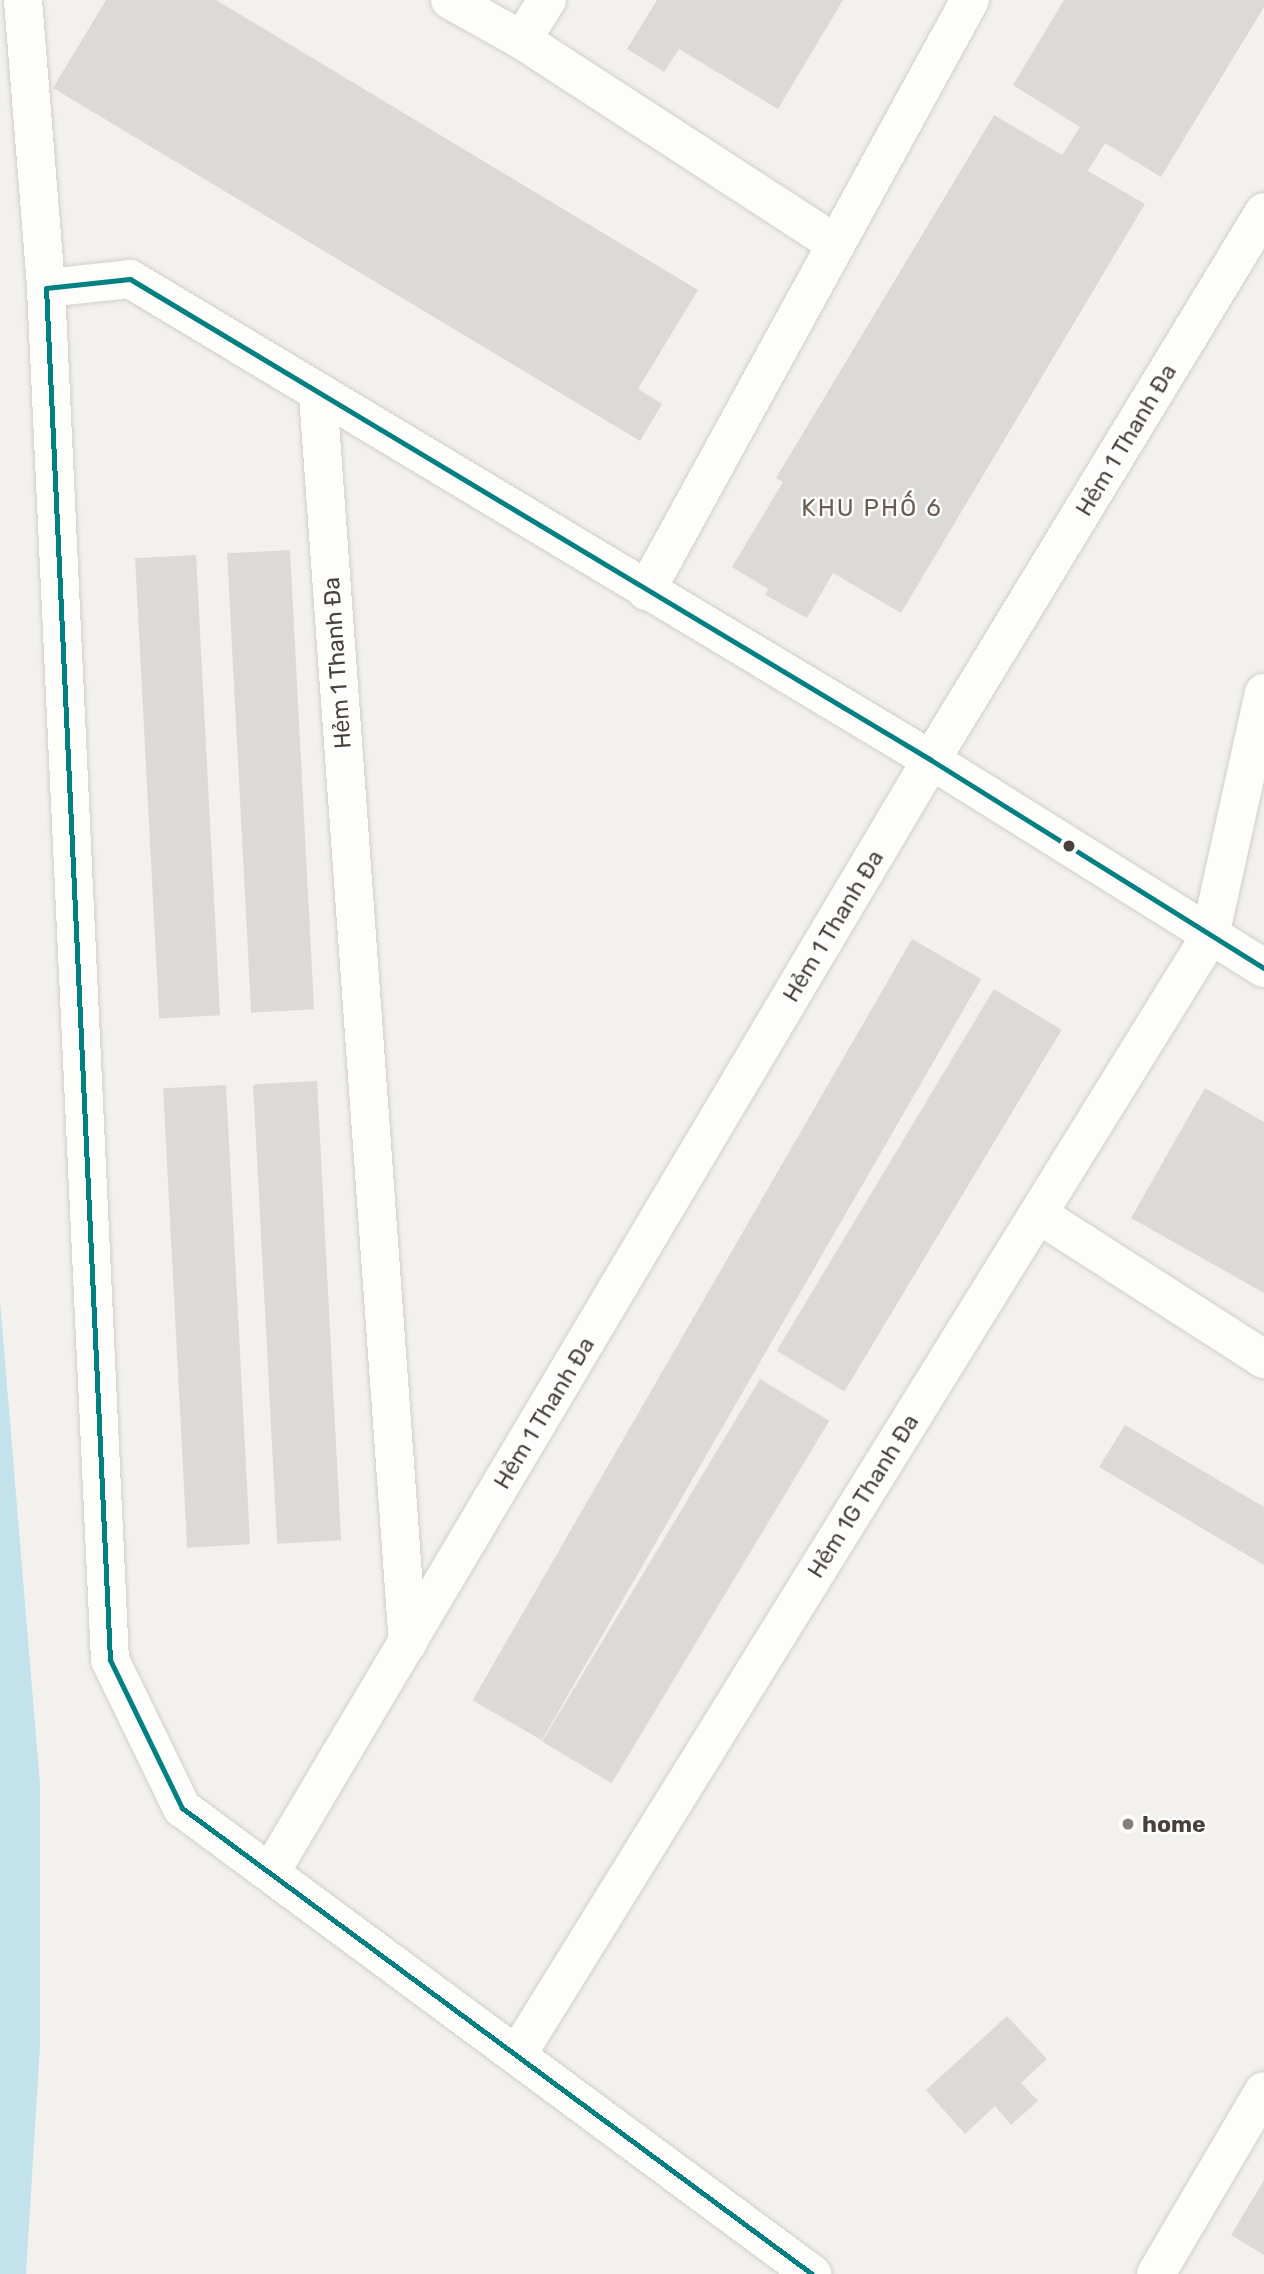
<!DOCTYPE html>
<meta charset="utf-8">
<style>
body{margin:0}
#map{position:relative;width:1264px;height:2274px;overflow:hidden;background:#f3f1ee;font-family:Rubik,sans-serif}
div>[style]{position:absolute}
.water>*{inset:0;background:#c3e2ec}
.building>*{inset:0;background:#dcdad7;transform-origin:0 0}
.roads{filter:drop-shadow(0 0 2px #d1cecb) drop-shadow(0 0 2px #d1cecb)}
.minor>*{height:38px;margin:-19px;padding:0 19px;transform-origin:19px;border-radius:19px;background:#fdfdfc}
.bus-1>*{height:5px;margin:-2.5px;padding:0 2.5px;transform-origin:2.5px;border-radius:2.5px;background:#008080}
.dots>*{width:19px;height:19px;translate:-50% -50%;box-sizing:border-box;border:4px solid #fff;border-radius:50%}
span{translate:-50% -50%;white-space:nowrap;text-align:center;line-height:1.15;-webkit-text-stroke:5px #fff;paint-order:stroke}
.street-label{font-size:23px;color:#49413a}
.poi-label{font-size:23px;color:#49413a;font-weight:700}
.left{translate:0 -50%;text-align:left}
.neighbourhood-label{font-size:24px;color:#6a5d52;letter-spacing:2px}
</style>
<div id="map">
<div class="water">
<div style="clip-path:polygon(0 1301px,40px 1784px,40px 2046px,26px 2274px,0 2274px)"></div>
</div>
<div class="building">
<div style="clip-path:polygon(106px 0,216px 0,698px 290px,638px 389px,662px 404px,640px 441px,53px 88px)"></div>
<div style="clip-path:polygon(657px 0,843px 0,778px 109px,679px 49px,664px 72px,627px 49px)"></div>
<div style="clip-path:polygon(1064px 0,1264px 0,1264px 7px,1161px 177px,1105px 143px,1088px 171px,1145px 204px,901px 613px,833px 573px,807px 618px,765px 595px,768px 589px,732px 567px,783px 482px,776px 478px,994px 115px,1062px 155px,1080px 127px,1013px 85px)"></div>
<div style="left:290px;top:550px;width:460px;height:63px;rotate:87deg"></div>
<div style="left:196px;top:555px;width:461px;height:61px;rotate:87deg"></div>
<div style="left:912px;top:939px;width:80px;height:879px;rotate:30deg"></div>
<div style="left:994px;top:989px;width:79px;height:422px;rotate:31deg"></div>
<div style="left:317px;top:1081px;width:460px;height:64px;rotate:87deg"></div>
<div style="left:226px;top:1085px;width:460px;height:63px;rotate:87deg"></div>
<div style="clip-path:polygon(1205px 1088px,1264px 1122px,1264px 1293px,1131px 1218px)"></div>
<div style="left:760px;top:1379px;width:81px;height:423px;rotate:31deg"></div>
<div style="clip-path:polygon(1125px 1425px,1264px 1507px,1264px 1565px,1099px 1467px)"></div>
<div style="clip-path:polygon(1007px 2016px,1047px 2059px,1021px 2083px,1038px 2101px,1011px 2125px,995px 2106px,965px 2134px,926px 2090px)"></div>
<div style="clip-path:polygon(1264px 2180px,1264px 2255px,1231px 2235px)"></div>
</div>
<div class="roads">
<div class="minor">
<div style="left:23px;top:0;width:289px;rotate:85.4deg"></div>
<div style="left:46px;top:288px;width:1373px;rotate:87.33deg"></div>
<div style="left:110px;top:1660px;width:165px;rotate:64.1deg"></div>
<div style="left:182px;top:1808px;width:784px;rotate:36.49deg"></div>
<div style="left:450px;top:0;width:82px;rotate:29.1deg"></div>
<div style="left:522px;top:40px;width:374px;rotate:33deg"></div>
<div style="left:522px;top:40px;width:47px;rotate:-58deg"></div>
<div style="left:46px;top:288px;width:84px;rotate:-6.1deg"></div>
<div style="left:130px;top:279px;width:934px;rotate:30.98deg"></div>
<div style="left:931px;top:760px;width:393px;rotate:32deg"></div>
<div style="left:318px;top:395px;width:1251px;rotate:85.88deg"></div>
<div style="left:646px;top:591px;width:674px;rotate:-61.27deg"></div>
<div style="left:1038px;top:1214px;width:269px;rotate:32.7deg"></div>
<div style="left:270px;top:1873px;width:1294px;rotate:-59.29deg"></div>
<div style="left:931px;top:760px;width:641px;rotate:-58.71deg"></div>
<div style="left:517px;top:2055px;width:1316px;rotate:-58.23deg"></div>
<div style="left:1210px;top:936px;width:249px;rotate:-77.5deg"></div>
<div style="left:1156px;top:2274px;width:212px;rotate:-59.5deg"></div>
</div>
</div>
<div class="bus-1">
<div style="left:812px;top:2274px;width:784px;rotate:-143.51deg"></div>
<div style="left:182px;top:1808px;width:165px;rotate:-115.9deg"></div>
<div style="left:110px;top:1660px;width:1373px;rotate:-92.67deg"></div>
<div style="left:46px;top:288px;width:84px;rotate:-6.1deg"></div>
<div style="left:130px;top:279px;width:934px;rotate:30.98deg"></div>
<div style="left:931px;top:760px;width:393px;rotate:32deg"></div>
</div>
<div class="dots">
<div style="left:1069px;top:846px;background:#49413a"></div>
<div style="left:1128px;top:1824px;background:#847f79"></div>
</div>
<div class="street-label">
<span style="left:1126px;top:440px;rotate:-59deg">Hẻm 1 Thanh Đa</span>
<span style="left:337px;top:663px;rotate:-94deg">Hẻm 1 Thanh Đa</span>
<span style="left:833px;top:926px;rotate:-59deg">Hẻm 1 Thanh Đa</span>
<span style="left:544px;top:1413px;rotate:-59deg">Hẻm 1 Thanh Đa</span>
<span style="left:863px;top:1496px;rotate:-58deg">Hẻm 1G Thanh Đa</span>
</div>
<div class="poi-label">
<span class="left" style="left:1142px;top:1824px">home</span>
</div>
<div class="neighbourhood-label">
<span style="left:872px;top:509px">KHU PHỐ 6</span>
</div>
</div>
